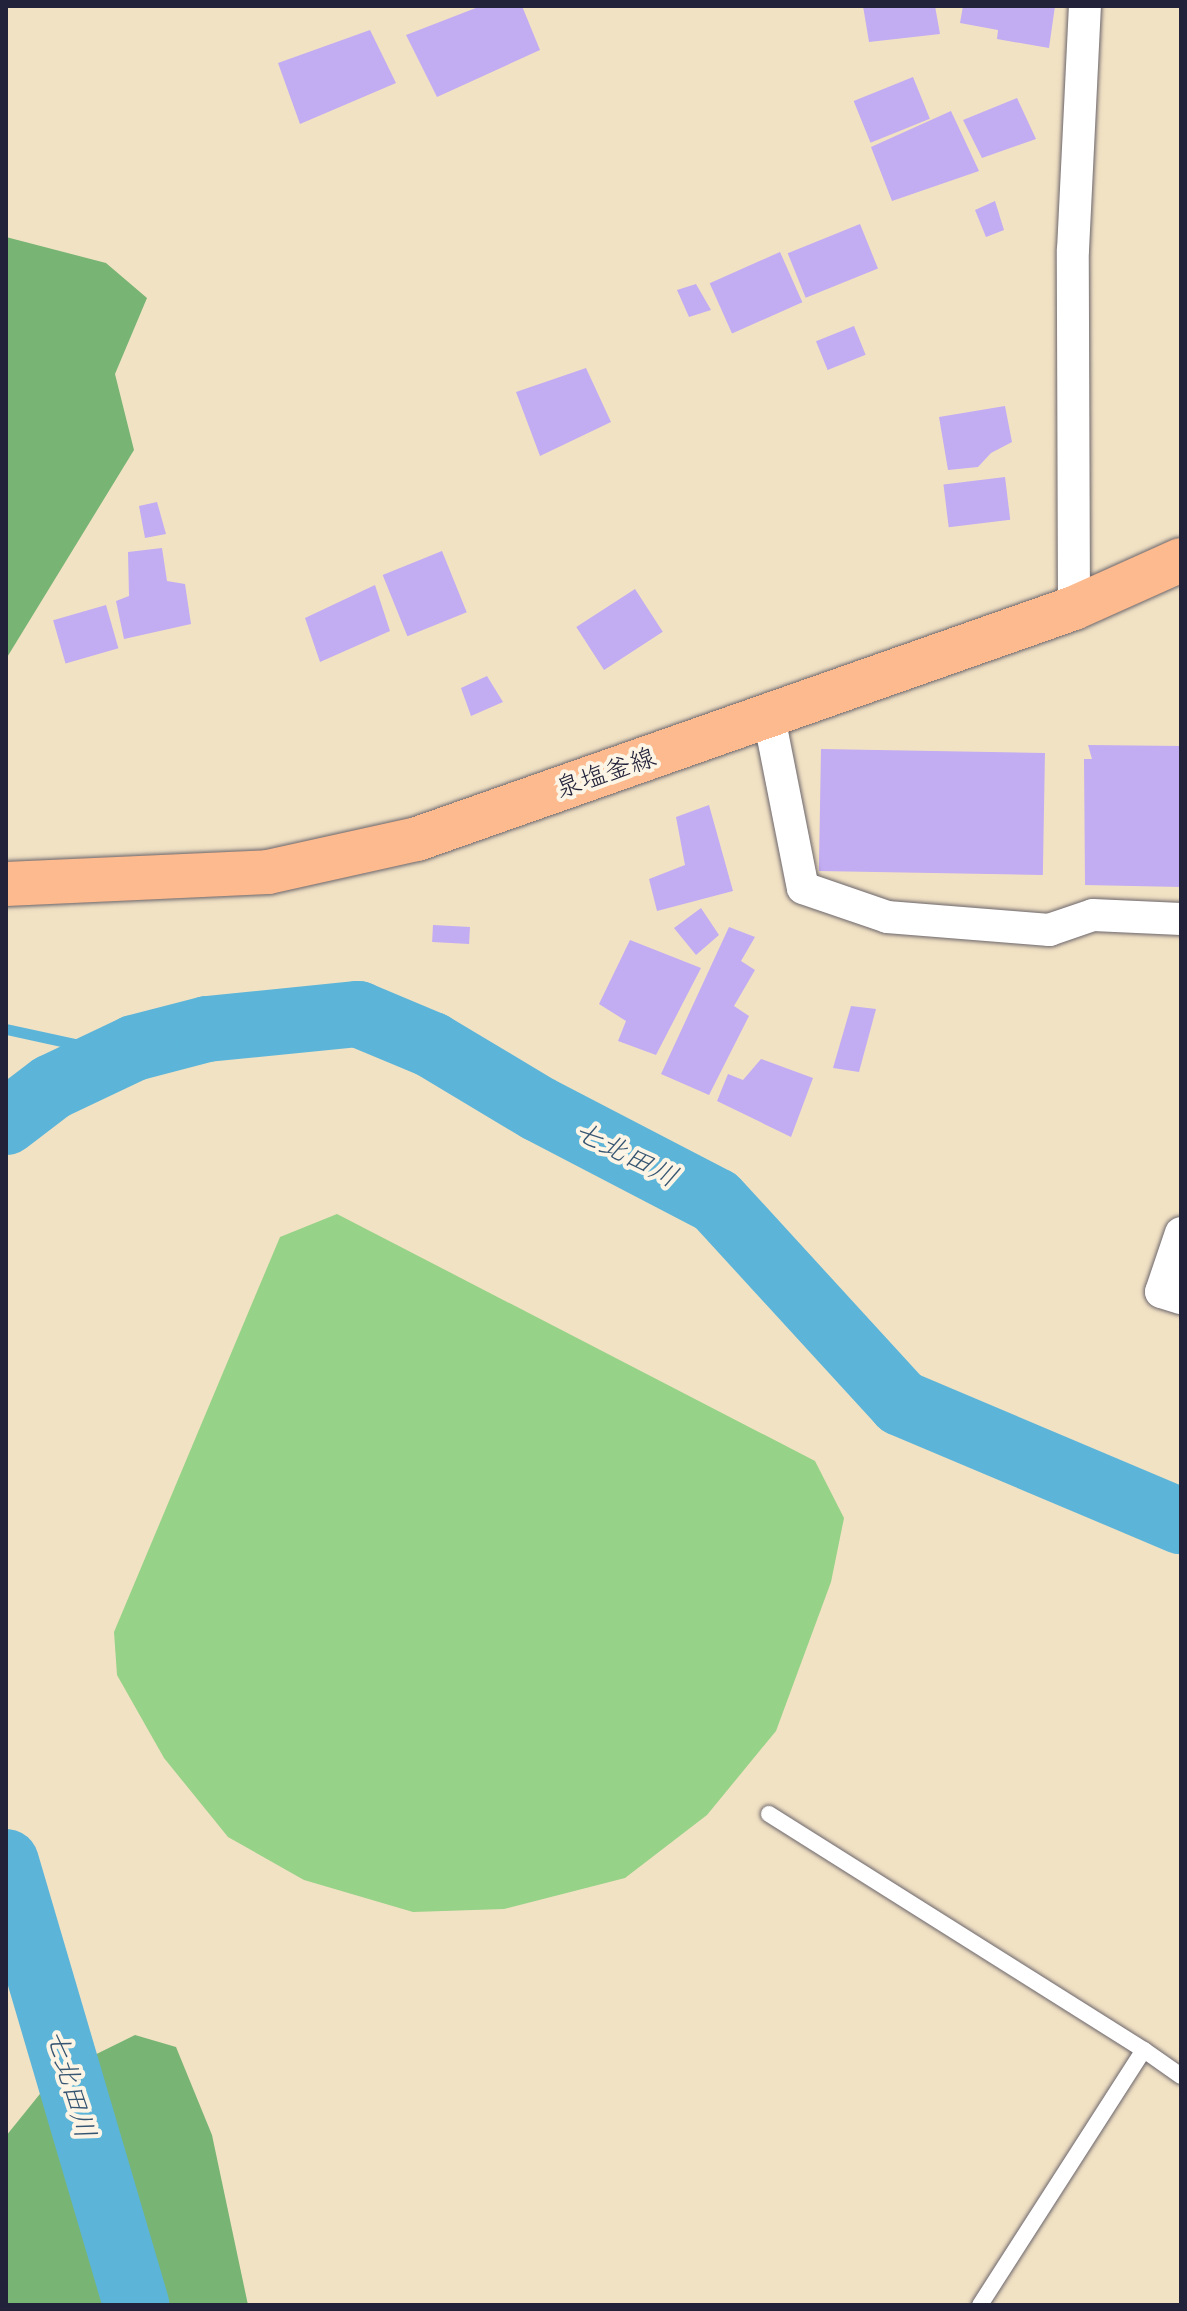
<!DOCTYPE html>
<meta charset="utf-8">
<style>
body{margin:0}
#map{position:relative;width:1187px;height:2311px;overflow:hidden;background:#f2e2c4;font-family:"Comic Neue","Klee One",sans-serif}
div>[style]{position:absolute}
.green>*{inset:0;background:#96d287}
.forest>*{inset:0;background:#78b474}
.stream>*{height:11px;margin:-5.5px;padding:0 5.5px;transform-origin:5.5px;border-radius:5.5px;background:#5cb5d9}
.river>*{height:66px;margin:-33px;padding:0 33px;transform-origin:33px;border-radius:33px;background:#5cb5d9}
.building>*{inset:0;background:#c2acf2;transform-origin:0 0}
.roads{filter:drop-shadow(0 0 2px #6b656b) drop-shadow(0 0 2px #6b656b)}
.lane>*{height:16px;margin:-8px;padding:0 8px;transform-origin:8px;border-radius:8px;background:#fff}
.street>*{height:32px;margin:-16px;padding:0 16px;transform-origin:16px;border-radius:16px;background:#fff}
.primary>*{height:44px;margin:-22px;padding:0 22px;transform-origin:22px;border-radius:22px;background:#fcba8e}
span{translate:-50% -50%;white-space:nowrap;text-align:center;line-height:1.15;-webkit-text-stroke:8px #fcf5e5;paint-order:stroke}
.street-label{font-size:26px;color:#22223b}
.water-label{font-size:28px;color:#365572;font-style:italic}
.frame{position:absolute;inset:0;border:8px solid #22223b;pointer-events:none}
</style>
<div id="map">
<div class="green">
<div style="clip-path:polygon(337px 1214px,815px 1461px,844px 1518px,831px 1582px,776px 1731px,707px 1815px,625px 1878px,504px 1909px,413px 1912px,304px 1880px,228px 1837px,164px 1758px,117px 1675px,114px 1632px,280px 1237px)"></div>
</div>
<div class="forest">
<div style="clip-path:polygon(6px 237px,106px 263px,147px 298px,115px 374px,134px 450px,6px 659px)"></div>
<div style="clip-path:polygon(135px 2035px,176px 2047px,212px 2135px,248px 2305px,6px 2305px,6px 2136px,56px 2074px)"></div>
</div>
<div class="stream">
<div style="left:6px;top:1029px;width:118px;rotate:12.3deg"></div>
</div>
<div class="river">
<div style="left:6px;top:1122px;width:58px;rotate:-37.3deg"></div>
<div style="left:52px;top:1087px;width:91px;rotate:-25.4deg"></div>
<div style="left:134px;top:1048px;width:75px;rotate:-14.6deg"></div>
<div style="left:207px;top:1029px;width:152px;rotate:-5.7deg"></div>
<div style="left:358px;top:1014px;width:80px;rotate:22.7deg"></div>
<div style="left:432px;top:1045px;width:125px;rotate:30.9deg"></div>
<div style="left:539px;top:1109px;width:199px;rotate:27.5deg"></div>
<div style="left:716px;top:1201px;width:274px;rotate:47.5deg"></div>
<div style="left:901px;top:1403px;width:304px;rotate:22.9deg"></div>
<div style="left:6px;top:1862px;width:462px;rotate:73.6deg"></div>
</div>
<div class="building">
<div style="clip-path:polygon(481px 6px,522px 6px,540px 50px,437px 97px,406px 35px)"></div>
<div style="clip-path:polygon(863px 6px,935px 6px,940px 34px,869px 42px)"></div>
<div style="clip-path:polygon(963px 6px,1055px 6px,1049px 48px,997px 39px,998px 30px,960px 23px)"></div>
<div style="clip-path:polygon(370px 30px,396px 83px,300px 124px,278px 63px)"></div>
<div style="left:913px;top:77px;width:45px;height:64px;rotate:68deg"></div>
<div style="clip-path:polygon(1017px 98px,1036px 139px,982px 158px,963px 120px)"></div>
<div style="clip-path:polygon(951px 111px,979px 171px,892px 201px,871px 147px)"></div>
<div style="clip-path:polygon(995px 201px,1004px 230px,986px 237px,975px 210px)"></div>
<div style="left:860px;top:224px;width:48px;height:78px;rotate:68deg"></div>
<div style="left:780px;top:252px;width:55px;height:77px;rotate:66deg"></div>
<div style="clip-path:polygon(696px 284px,711px 310px,689px 317px,677px 290px)"></div>
<div style="left:854px;top:326px;width:31px;height:41px;rotate:68deg"></div>
<div style="clip-path:polygon(586px 368px,611px 422px,540px 456px,516px 392px)"></div>
<div style="clip-path:polygon(1005px 406px,1012px 442px,991px 453px,978px 467px,948px 470px,939px 417px)"></div>
<div style="left:1005px;top:477px;width:43px;height:62px;rotate:83deg"></div>
<div style="clip-path:polygon(157px 502px,166px 534px,145px 538px,139px 506px)"></div>
<div style="clip-path:polygon(162px 548px,167px 581px,185px 584px,191px 624px,124px 639px,116px 601px,129px 596px,128px 552px)"></div>
<div style="left:442px;top:551px;width:66px;height:64px;rotate:68deg"></div>
<div style="clip-path:polygon(375px 585px,390px 631px,320px 662px,305px 618px)"></div>
<div style="left:635px;top:589px;width:51px;height:70px;rotate:57deg"></div>
<div style="left:106px;top:605px;width:45px;height:55px;rotate:74deg"></div>
<div style="clip-path:polygon(487px 676px,503px 702px,471px 716px,461px 688px)"></div>
<div style="clip-path:polygon(1088px 745px,1181px 746px,1181px 887px,1085px 885px,1084px 759px,1092px 759px)"></div>
<div style="left:821px;top:749px;width:224px;height:122px;rotate:1deg"></div>
<div style="clip-path:polygon(709px 805px,733px 891px,657px 911px,649px 879px,685px 865px,676px 817px)"></div>
<div style="clip-path:polygon(701px 908px,719px 935px,696px 955px,674px 928px)"></div>
<div style="left:433px;top:925px;width:37px;height:17px;rotate:3deg"></div>
<div style="clip-path:polygon(729px 927px,755px 937px,741px 961px,755px 970px,734px 1006px,749px 1016px,709px 1095px,661px 1074px)"></div>
<div style="clip-path:polygon(630px 940px,701px 968px,656px 1055px,618px 1041px,626px 1021px,599px 1004px)"></div>
<div style="clip-path:polygon(851px 1006px,876px 1009px,859px 1072px,833px 1068px)"></div>
<div style="clip-path:polygon(761px 1059px,813px 1078px,791px 1137px,717px 1101px,728px 1074px,743px 1080px)"></div>
</div>
<div class="roads">
<div class="lane">
<div style="left:769px;top:1814px;width:443px;rotate:32.2deg"></div>
<div style="left:980px;top:2305px;width:303px;rotate:-57.3deg"></div>
<div style="left:1144px;top:2050px;width:45px;rotate:35.1deg"></div>
</div>
<div class="street">
<div style="left:1074px;top:608px;width:358px;rotate:-90.2deg"></div>
<div style="left:1073px;top:250px;width:244px;rotate:-87.2deg"></div>
<div style="left:769px;top:717px;width:174px;rotate:78.8deg"></div>
<div style="left:803px;top:888px;width:89px;rotate:19deg"></div>
<div style="left:887px;top:917px;width:163px;rotate:4.6deg"></div>
<div style="left:1049px;top:930px;width:46px;rotate:-18.8deg"></div>
<div style="left:1093px;top:915px;width:88px;rotate:2.6deg"></div>
<div style="left:1181px;top:1233px;width:62px;rotate:108.7deg"></div>
<div style="left:1161px;top:1292px;width:21px;rotate:17deg"></div>
</div>
<div class="primary">
<div style="left:6px;top:884px;width:262px;rotate:-2.6deg"></div>
<div style="left:268px;top:872px;width:153px;rotate:-12.5deg"></div>
<div style="left:417px;top:839px;width:696px;rotate:-19.37deg"></div>
<div style="left:1074px;top:608px;width:117px;rotate:-24.2deg"></div>
</div>
</div>
<div class="street-label">
<span style="left:606px;top:774px;rotate:-19deg">泉塩釜線</span>
</div>
<div class="water-label">
<span style="left:626px;top:1154px;rotate:27deg">七北田川</span>
<span style="left:71px;top:2084px;rotate:74deg">七北田川</span>
</div>
<div class="frame"></div>
</div>
